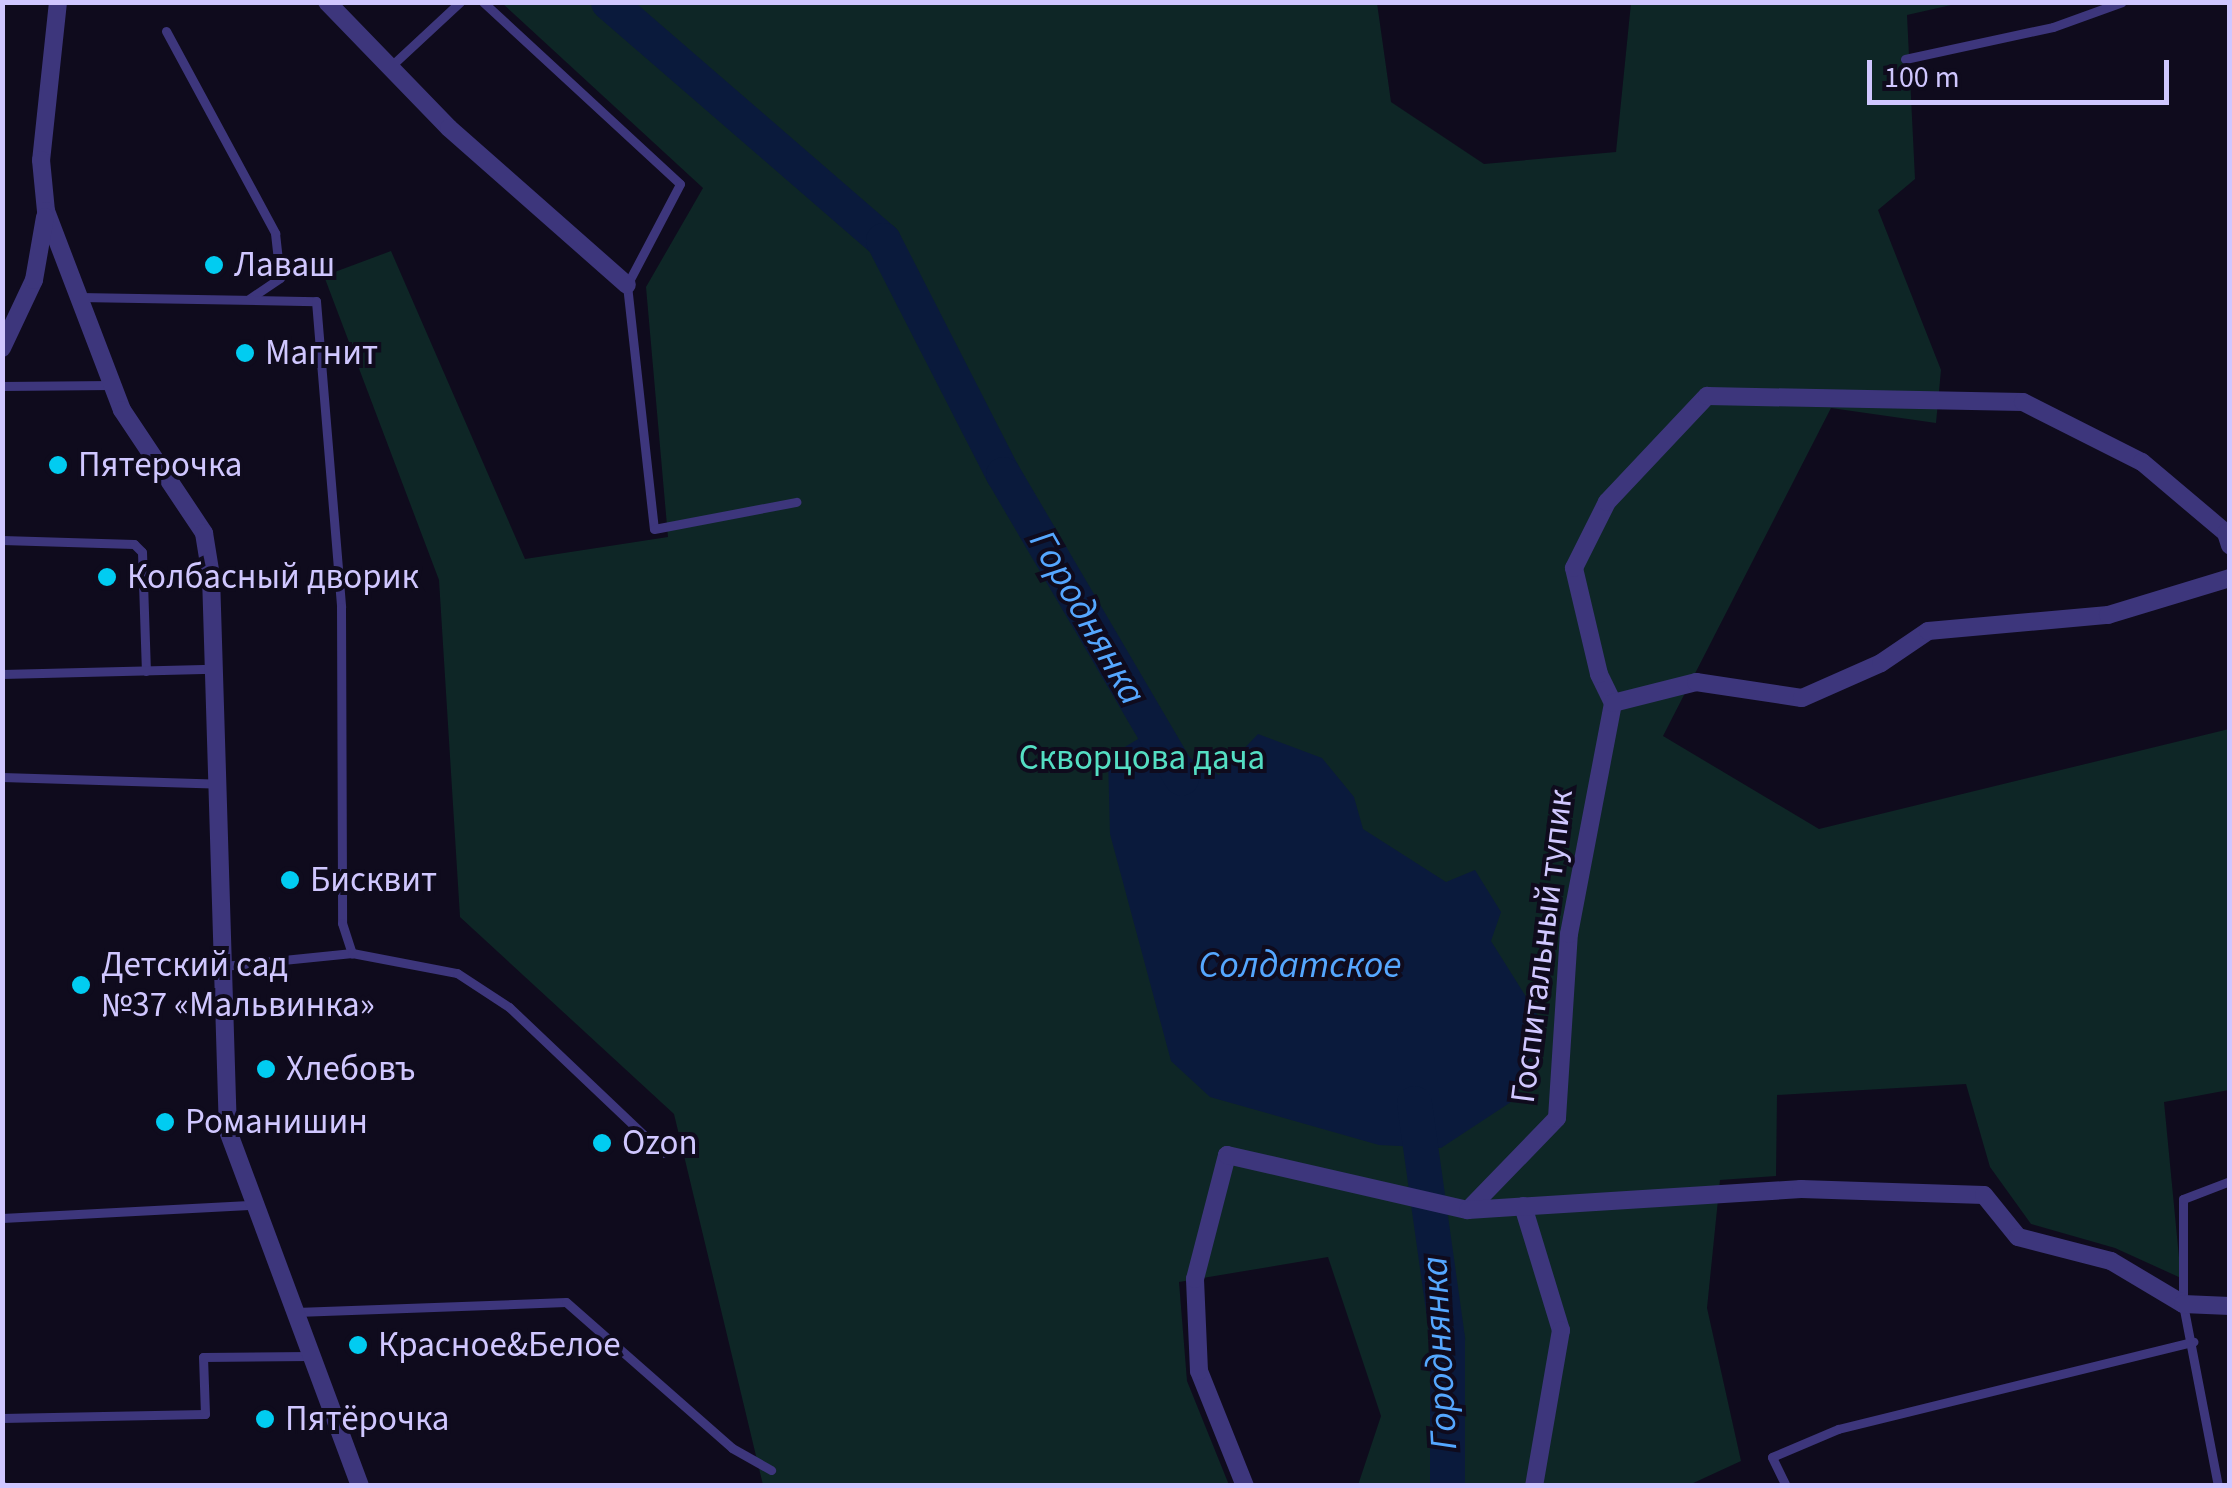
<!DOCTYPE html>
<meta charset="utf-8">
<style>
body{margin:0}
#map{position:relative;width:2232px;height:1488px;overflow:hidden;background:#0f0b1d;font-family:"Source Sans 3",sans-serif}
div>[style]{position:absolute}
.green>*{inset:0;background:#0e2626}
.water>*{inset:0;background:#0a1a3c}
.river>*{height:35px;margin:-17.5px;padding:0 17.5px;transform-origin:17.5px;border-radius:17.5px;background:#0a1a3c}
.service>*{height:9px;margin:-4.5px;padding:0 4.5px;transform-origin:4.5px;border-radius:4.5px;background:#3d367c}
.minor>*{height:18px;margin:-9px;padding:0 9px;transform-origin:9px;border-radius:9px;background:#3d367c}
.dots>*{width:28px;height:28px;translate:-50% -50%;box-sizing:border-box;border:5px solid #0f0b1d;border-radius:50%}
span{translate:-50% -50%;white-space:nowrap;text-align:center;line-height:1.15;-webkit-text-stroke:8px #0f0b1d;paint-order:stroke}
.poi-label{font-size:35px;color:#d0c7ff}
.left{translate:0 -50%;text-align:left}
.park-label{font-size:35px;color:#54dec3}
.street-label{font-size:35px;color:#d0c7ff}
.water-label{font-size:38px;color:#55a7ff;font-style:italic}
.frame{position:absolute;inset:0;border:5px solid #d0c7ff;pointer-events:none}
.scale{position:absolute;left:1867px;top:60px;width:302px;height:45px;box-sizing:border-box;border:5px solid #d0c7ff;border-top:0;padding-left:12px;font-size:30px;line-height:35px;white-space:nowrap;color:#d0c7ff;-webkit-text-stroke:8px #0f0b1d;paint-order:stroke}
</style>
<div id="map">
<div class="green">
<div style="clip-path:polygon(502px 3px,1377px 3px,1391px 102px,1484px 164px,1616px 152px,1631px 3px,1960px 3px,1907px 15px,1915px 179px,1878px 210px,1941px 370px,1936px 423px,1831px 408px,1663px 736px,1819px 829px,2229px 729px,2229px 1090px,2164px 1102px,2181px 1278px,2115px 1248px,2031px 1224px,1990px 1167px,1966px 1084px,1777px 1095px,1776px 1176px,1720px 1180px,1707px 1308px,1741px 1461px,1689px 1485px,1358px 1485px,1381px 1416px,1328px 1257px,1179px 1282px,1187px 1381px,1229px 1485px,763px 1485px,674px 1114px,460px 917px,439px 580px,324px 276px,391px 251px,525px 559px,668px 537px,646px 287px,703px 188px)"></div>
</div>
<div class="water">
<div style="clip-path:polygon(1148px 733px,1219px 775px,1258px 734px,1322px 758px,1354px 797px,1363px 829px,1446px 882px,1475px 870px,1501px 912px,1491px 941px,1543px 1024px,1514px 1100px,1441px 1148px,1379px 1145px,1210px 1097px,1171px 1061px,1110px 834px,1108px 757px)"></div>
</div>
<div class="river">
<div style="left:608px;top:2px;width:364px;rotate:40.9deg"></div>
<div style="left:883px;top:240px;width:263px;rotate:62.9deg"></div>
<div style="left:1003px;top:474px;width:352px;rotate:59.6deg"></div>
<div style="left:1414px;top:1103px;width:238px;rotate:82deg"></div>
<div style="left:1447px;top:1339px;width:147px;rotate:90deg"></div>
</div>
<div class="service">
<div style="left:483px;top:2px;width:268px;rotate:42.7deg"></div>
<div style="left:680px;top:184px;width:114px;rotate:117.7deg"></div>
<div style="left:627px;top:285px;width:245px;rotate:83.7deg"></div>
<div style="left:654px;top:529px;width:145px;rotate:-10.8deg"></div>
<div style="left:166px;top:31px;width:230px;rotate:61.6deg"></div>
<div style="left:275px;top:233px;width:45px;rotate:83.7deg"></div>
<div style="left:280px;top:278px;width:37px;rotate:146deg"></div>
<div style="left:1905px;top:59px;width:151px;rotate:-12.2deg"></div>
<div style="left:2053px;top:27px;width:73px;rotate:-19.9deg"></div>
<div style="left:390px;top:67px;width:96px;rotate:-42.9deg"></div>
<div style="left:79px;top:297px;width:237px;rotate:1deg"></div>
<div style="left:316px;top:301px;width:307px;rotate:85.3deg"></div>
<div style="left:341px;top:607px;width:316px;rotate:89.8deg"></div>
<div style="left:342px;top:923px;width:32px;rotate:72deg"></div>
<div style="left:2px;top:386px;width:110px;rotate:-0.5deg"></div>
<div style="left:2px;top:540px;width:132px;rotate:1.7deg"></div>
<div style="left:134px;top:544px;width:11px;rotate:45deg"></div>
<div style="left:142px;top:552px;width:119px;rotate:88.1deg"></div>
<div style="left:2px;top:674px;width:211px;rotate:-1.4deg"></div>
<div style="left:2px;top:777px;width:218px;rotate:1.8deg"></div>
<div style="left:224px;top:966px;width:129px;rotate:-5.8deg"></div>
<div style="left:352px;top:953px;width:107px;rotate:10.8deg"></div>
<div style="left:457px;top:973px;width:62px;rotate:33.2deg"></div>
<div style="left:509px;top:1007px;width:212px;rotate:43.5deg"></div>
<div style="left:2px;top:1218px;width:252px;rotate:-3deg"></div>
<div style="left:296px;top:1312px;width:270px;rotate:-2.1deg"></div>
<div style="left:566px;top:1302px;width:221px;rotate:41.3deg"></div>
<div style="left:732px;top:1448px;width:45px;rotate:29.4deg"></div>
<div style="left:2px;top:1418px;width:203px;rotate:-1.1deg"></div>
<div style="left:205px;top:1414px;width:57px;rotate:-92deg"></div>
<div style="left:203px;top:1357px;width:107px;rotate:-0.5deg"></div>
<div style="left:2px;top:1485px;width:1px;rotate:45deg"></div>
<div style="left:1786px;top:1486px;width:32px;rotate:-116deg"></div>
<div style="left:1772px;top:1457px;width:72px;rotate:-23deg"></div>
<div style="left:1838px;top:1429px;width:366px;rotate:-13.8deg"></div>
<div style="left:2218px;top:1486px;width:185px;rotate:-100.9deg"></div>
<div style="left:2183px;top:1304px;width:105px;rotate:-90deg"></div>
<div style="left:2183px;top:1199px;width:50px;rotate:-21deg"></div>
</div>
<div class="minor">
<div style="left:58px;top:2px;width:159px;rotate:96.1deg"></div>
<div style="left:41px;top:160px;width:51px;rotate:84.4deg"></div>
<div style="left:46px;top:211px;width:213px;rotate:69.1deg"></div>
<div style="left:122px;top:410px;width:148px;rotate:56.3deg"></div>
<div style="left:204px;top:533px;width:44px;rotate:80.8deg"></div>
<div style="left:211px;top:576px;width:555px;rotate:88.25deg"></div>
<div style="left:228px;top:1131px;width:379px;rotate:69.6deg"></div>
<div style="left:327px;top:2px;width:175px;rotate:45.9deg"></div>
<div style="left:449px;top:128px;width:237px;rotate:41.4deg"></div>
<div style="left:2px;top:348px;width:75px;rotate:-64.8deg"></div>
<div style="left:34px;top:280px;width:64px;rotate:-80.1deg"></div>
<div style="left:1613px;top:703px;width:32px;rotate:-116deg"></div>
<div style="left:1599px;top:674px;width:109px;rotate:-103.3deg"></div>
<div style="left:1574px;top:568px;width:74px;rotate:-63.4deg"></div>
<div style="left:1607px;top:502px;width:146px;rotate:-46.7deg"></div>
<div style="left:1707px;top:396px;width:316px;rotate:1.1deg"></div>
<div style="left:2023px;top:402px;width:133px;rotate:26.8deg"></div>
<div style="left:2142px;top:462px;width:110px;rotate:40.2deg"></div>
<div style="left:2226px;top:533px;width:13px;rotate:72deg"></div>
<div style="left:1523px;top:1206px;width:130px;rotate:73deg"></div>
<div style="left:1561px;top:1330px;width:158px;rotate:99.8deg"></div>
<div style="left:1468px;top:1210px;width:128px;rotate:-45.9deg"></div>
<div style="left:1557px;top:1118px;width:184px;rotate:-86.3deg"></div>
<div style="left:1569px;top:934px;width:235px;rotate:-79.2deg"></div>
<div style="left:1613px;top:703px;width:86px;rotate:-14.2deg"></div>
<div style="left:1696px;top:682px;width:107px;rotate:8.6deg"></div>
<div style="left:1802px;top:698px;width:86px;rotate:-23.9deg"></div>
<div style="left:1881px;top:663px;width:57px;rotate:-34.2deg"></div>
<div style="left:1928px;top:631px;width:181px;rotate:-5.1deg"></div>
<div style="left:2108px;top:615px;width:127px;rotate:-16.9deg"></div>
<div style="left:1245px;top:1486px;width:124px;rotate:-111.8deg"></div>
<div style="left:1199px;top:1371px;width:92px;rotate:-92.5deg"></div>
<div style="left:1195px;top:1279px;width:128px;rotate:-75.5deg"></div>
<div style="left:1227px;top:1155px;width:247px;rotate:12.9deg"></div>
<div style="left:1468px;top:1210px;width:334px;rotate:-3.6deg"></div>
<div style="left:1801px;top:1189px;width:183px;rotate:1.9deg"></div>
<div style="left:1984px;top:1195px;width:54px;rotate:51deg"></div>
<div style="left:2018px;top:1237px;width:96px;rotate:14.5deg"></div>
<div style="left:2111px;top:1261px;width:84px;rotate:30.8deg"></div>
<div style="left:2183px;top:1304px;width:47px;rotate:2.4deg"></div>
</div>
<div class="dots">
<div style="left:214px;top:265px;background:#01ccf1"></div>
<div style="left:245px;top:353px;background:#01ccf1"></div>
<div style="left:58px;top:465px;background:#01ccf1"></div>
<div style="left:107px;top:577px;background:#01ccf1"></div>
<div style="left:290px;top:880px;background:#01ccf1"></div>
<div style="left:81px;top:985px;background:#01ccf1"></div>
<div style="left:266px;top:1069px;background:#01ccf1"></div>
<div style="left:165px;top:1122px;background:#01ccf1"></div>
<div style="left:602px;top:1143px;background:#01ccf1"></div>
<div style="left:358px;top:1345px;background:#01ccf1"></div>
<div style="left:265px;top:1419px;background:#01ccf1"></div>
</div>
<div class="poi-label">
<span class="left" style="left:234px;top:265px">Лаваш</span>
<span class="left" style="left:265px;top:353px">Магнит</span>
<span class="left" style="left:78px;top:465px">Пятерочка</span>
<span class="left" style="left:127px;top:577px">Колбасный дворик</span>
<span class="left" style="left:310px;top:880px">Бисквит</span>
<span class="left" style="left:101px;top:985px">Детский сад<br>№37 «Мальвинка»</span>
<span class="left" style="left:286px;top:1069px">Хлебовъ</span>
<span class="left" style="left:185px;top:1122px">Романишин</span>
<span class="left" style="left:622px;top:1143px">Ozon</span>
<span class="left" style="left:378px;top:1345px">Красное&amp;Белое</span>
<span class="left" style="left:285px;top:1419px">Пятёрочка</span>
</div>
<div class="park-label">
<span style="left:1142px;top:758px">Скворцова дача</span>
</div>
<div class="street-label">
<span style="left:1542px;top:946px;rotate:-83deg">Госпитальный тупик</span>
</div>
<div class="water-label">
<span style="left:1087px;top:618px;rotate:60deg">Городнянка</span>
<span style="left:1300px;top:966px">Солдатское</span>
<span style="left:1440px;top:1353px;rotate:-93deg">Городнянка</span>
</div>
<div class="frame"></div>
<div class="scale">100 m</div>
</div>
